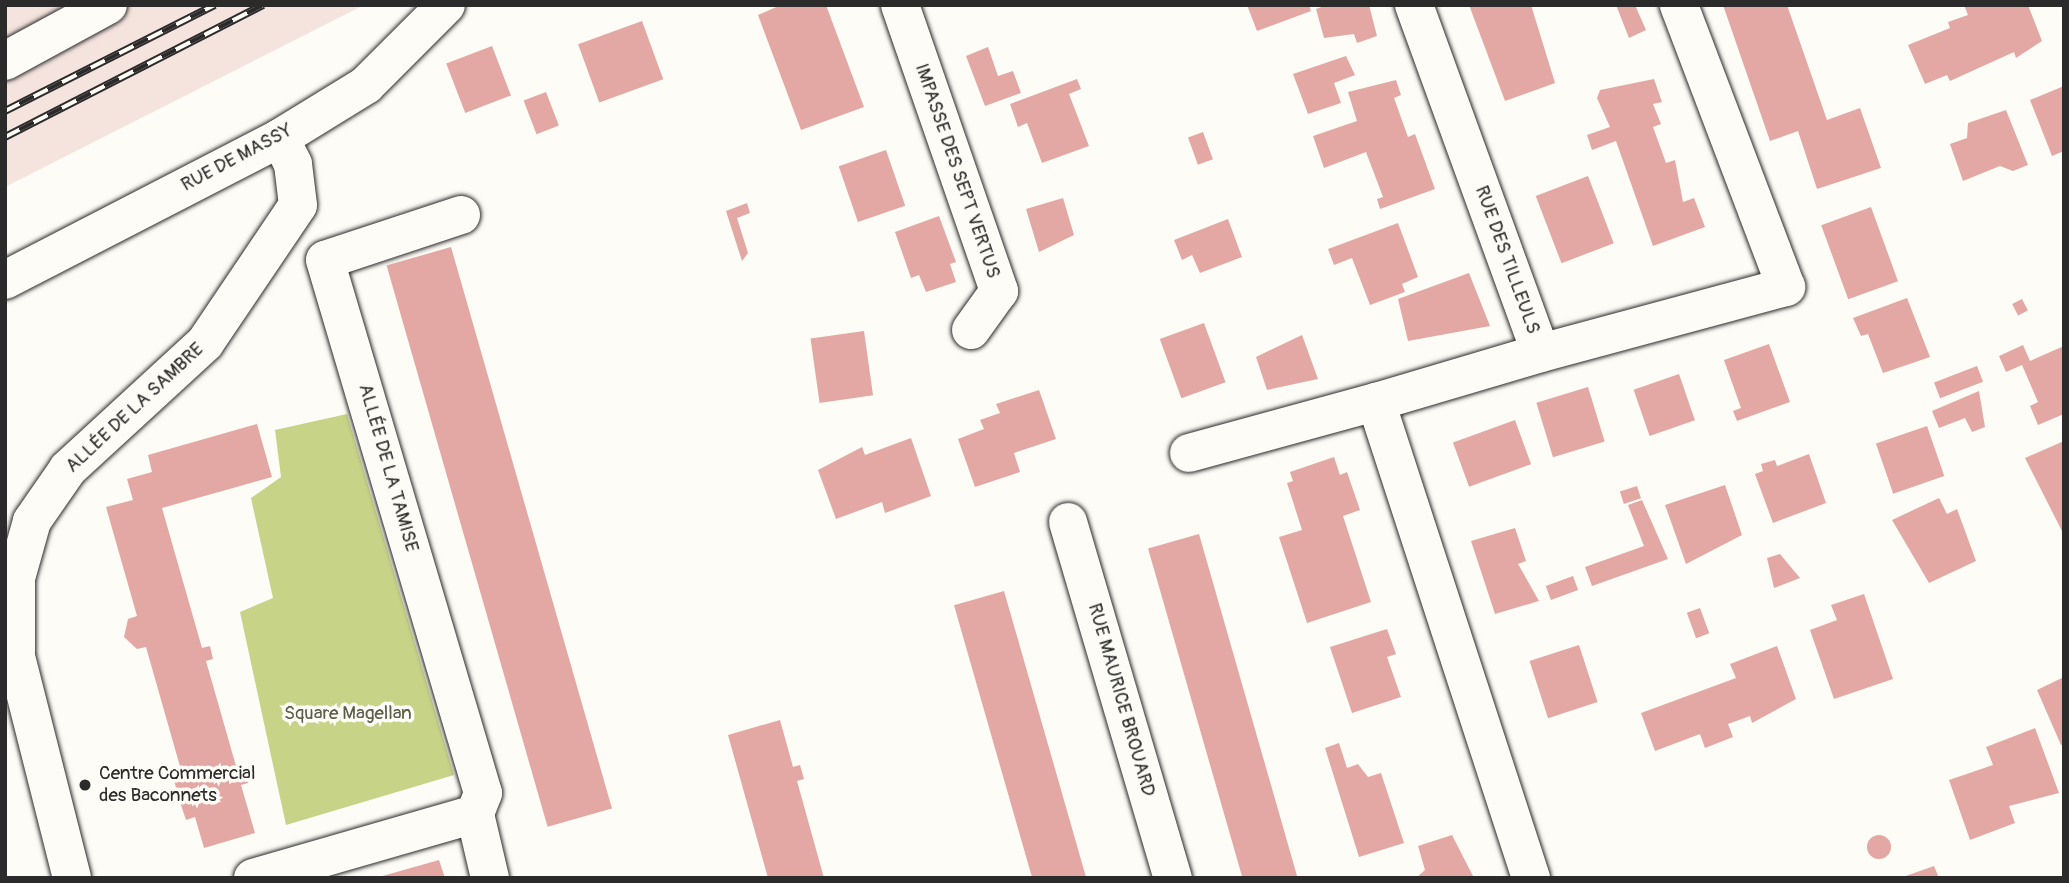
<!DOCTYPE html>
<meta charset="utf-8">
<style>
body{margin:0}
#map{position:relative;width:2069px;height:883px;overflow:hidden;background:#fdfcf7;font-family:Pangolin,sans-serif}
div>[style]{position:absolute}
.built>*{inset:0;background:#f5e3de}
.green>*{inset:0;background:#c7d387}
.building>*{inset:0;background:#e3a8a3;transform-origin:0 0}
.round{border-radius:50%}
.roads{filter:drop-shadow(0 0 2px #2b2b2b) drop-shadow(0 0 2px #2b2b2b)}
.minor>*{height:38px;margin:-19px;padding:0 19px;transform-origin:19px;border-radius:19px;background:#fdfcf7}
.rail>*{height:8px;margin-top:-4px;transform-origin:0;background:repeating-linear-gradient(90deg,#fdfcf7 0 16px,#2b2b2b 0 32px);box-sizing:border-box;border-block:2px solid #2b2b2b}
.dots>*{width:19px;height:19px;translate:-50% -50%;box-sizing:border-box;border:4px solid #fdfcf7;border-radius:50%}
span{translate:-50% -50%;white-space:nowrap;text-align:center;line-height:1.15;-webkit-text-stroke:7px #fdfcf7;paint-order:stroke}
.street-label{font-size:19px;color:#2b2b2b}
.park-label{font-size:19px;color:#5a5d47}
.poi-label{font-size:19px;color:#2b2b2b}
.left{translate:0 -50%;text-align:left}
.frame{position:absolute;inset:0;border:7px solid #2b2b2b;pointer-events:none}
</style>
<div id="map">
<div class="built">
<div style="clip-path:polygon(5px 5px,364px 5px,5px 187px)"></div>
</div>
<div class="green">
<div style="clip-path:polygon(347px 414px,454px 775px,286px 825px,240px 612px,273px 598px,251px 498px,281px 477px,275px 430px)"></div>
</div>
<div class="building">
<div style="clip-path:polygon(781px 5px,826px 5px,864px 107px,801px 130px,758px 15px)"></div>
<div style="clip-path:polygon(1247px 5px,1309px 5px,1311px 11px,1257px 31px)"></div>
<div style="clip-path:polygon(1327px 5px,1369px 5px,1377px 36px,1357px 43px,1354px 34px,1324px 38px,1316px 9px)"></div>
<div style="clip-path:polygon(1469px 5px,1531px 5px,1555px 83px,1505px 101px)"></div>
<div style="clip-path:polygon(1616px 5px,1635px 5px,1646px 30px,1629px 38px)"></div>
<div style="clip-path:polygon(1723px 5px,1787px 5px,1827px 120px,1860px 108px,1881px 168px,1817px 189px,1798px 131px,1770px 141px)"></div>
<div style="clip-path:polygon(1964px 5px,2028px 5px,2042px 41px,2016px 58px,2014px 52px,1950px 81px,1947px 75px,1925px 84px,1908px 45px,1950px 28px,1948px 22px,1968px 15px)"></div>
<div style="left:642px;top:21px;width:62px;height:68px;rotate:70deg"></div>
<div style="left:492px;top:46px;width:53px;height:49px;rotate:69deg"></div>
<div style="clip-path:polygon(988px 47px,998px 76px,1013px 71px,1021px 93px,985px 106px,966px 56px)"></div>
<div style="clip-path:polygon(1346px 56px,1355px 75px,1334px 83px,1341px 103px,1308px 114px,1293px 74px)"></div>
<div style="clip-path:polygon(1077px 79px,1081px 89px,1069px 94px,1089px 146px,1042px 163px,1027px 123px,1018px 127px,1010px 104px)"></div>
<div style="clip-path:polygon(1654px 79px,1662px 102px,1653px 104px,1661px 124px,1653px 127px,1666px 163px,1675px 160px,1683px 202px,1694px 198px,1705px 227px,1653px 246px,1616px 141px,1592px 150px,1587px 135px,1610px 127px,1597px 98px,1600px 90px)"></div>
<div style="clip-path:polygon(1396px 80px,1401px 95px,1394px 98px,1408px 137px,1415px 134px,1435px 189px,1380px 209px,1377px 199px,1383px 197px,1366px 152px,1324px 168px,1313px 136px,1357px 121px,1348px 92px)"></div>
<div style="clip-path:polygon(2064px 86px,2064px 151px,2052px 156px,2030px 100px)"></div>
<div style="left:546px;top:92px;width:36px;height:24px;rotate:69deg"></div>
<div style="clip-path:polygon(2006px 110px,2028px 165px,2013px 171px,2000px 166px,1963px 181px,1950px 144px,1967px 138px,1968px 123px)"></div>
<div style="left:1203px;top:132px;width:29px;height:16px;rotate:70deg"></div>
<div style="left:886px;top:150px;width:59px;height:50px;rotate:71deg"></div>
<div style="left:1588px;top:176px;width:72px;height:56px;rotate:69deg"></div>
<div style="clip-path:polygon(1063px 198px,1074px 235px,1039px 252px,1026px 209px)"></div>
<div style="clip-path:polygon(747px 203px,750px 213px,737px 218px,748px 253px,742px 261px,726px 211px)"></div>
<div style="left:1871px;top:207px;width:79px;height:53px;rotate:70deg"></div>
<div style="clip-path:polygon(939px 216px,956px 262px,950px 264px,956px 282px,926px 292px,919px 275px,911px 278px,895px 232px)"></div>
<div style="clip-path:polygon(1228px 219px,1242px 257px,1200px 273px,1192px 255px,1182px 260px,1174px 240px)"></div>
<div style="clip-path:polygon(1398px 223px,1418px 277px,1402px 284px,1405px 292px,1370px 305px,1352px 258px,1334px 265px,1328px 249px)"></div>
<div style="left:451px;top:247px;width:584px;height:67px;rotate:74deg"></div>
<div style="clip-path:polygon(1469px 273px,1490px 326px,1408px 341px,1398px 299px)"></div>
<div style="clip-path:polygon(1907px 298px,1930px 357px,1883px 373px,1868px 334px,1861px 336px,1853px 318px)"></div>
<div style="left:2022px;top:299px;width:13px;height:11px;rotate:63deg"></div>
<div style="left:1204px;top:323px;width:63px;height:47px;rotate:70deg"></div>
<div style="left:864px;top:331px;width:65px;height:54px;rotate:82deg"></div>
<div style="clip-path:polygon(1302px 335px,1318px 379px,1267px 390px,1256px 357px)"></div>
<div style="clip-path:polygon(1769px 344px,1790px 402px,1737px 421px,1733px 411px,1741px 408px,1724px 360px)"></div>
<div style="clip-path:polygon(2023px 345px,2030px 361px,2064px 346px,2064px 414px,2038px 425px,2030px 406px,2038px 402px,2022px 365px,2006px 372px,1999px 356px)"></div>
<div style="left:1977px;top:366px;width:17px;height:46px;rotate:69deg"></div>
<div style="left:1679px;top:374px;width:49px;height:48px;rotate:71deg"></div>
<div style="left:1588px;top:387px;width:57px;height:54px;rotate:73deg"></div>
<div style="clip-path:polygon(1039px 390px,1056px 439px,1014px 453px,1020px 472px,975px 487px,958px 439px,984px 429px,980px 420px,1000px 413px,996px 404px)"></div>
<div style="clip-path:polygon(1979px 391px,1985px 427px,1972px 432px,1965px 418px,1939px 428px,1932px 411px)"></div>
<div style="left:1515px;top:420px;width:47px;height:66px;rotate:70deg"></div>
<div style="clip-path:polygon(257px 424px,272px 477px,162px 508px,202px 648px,210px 646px,213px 659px,206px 661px,238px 773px,245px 771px,248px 783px,241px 785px,255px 833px,204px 848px,195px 817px,186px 820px,178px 796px,172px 772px,181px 770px,146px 647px,137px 649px,124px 637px,128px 619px,137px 616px,106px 507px,133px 500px,127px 479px,152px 472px,148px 455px)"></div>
<div style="left:1927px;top:426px;width:53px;height:54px;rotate:71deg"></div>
<div style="clip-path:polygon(911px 438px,931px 496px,885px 513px,882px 502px,836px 519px,818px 470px,862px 447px,865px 455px)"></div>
<div style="clip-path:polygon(2064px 441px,2064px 535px,2025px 458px)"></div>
<div style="clip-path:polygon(1809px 454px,1826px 503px,1773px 523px,1755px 474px,1763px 471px,1761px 464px,1775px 460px,1777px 466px)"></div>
<div style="clip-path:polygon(1334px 457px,1340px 475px,1347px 472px,1360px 510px,1343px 516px,1371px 602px,1307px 623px,1279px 537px,1302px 530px,1287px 483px,1293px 481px,1290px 472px)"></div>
<div style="clip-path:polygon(1725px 485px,1742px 535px,1686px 564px,1665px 505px)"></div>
<div style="left:1637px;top:486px;width:13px;height:18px;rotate:72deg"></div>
<div style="clip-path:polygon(1939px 498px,1947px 514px,1957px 509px,1976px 561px,1929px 583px,1892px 520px)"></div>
<div style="clip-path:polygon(1642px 500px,1668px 559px,1592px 586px,1585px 567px,1644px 546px,1628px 505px)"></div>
<div style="clip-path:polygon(1515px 528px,1526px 561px,1518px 564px,1539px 601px,1495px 614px,1471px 541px)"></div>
<div style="left:1199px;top:534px;width:358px;height:53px;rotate:74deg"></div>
<div style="clip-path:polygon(1780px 554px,1800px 578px,1774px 588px,1767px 558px)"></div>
<div style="left:1573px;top:576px;width:15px;height:29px;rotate:70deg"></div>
<div style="left:1004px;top:591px;width:299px;height:52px;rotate:74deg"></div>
<div style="clip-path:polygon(1864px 594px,1893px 679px,1834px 699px,1810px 630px,1837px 620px,1831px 605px)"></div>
<div style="left:1700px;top:608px;width:27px;height:14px;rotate:70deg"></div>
<div style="clip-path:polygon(1387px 629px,1396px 654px,1387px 657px,1401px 697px,1352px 713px,1330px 647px)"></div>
<div style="left:1579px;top:645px;width:60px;height:52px;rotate:72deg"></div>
<div style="clip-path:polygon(1777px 646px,1796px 699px,1752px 723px,1750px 716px,1728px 724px,1733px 737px,1705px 748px,1700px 734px,1655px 751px,1641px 713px,1736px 678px,1730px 664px)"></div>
<div style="clip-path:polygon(2064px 677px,2064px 744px,2061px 745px,2037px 690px)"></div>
<div style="clip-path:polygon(780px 720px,793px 767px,800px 765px,804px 779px,797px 781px,824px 878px,768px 878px,728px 735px)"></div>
<div style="clip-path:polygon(2035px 728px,2059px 793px,2009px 806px,2015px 823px,1970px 840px,1949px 780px,1993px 765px,1986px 747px)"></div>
<div style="clip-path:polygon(1339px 743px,1347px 768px,1358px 764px,1368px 777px,1381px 773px,1404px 843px,1359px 857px,1325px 748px)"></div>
<div style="clip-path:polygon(1452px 835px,1474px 878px,1416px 878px,1425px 870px,1418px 846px)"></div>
<div class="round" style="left:1867px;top:835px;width:24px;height:24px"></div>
<div style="clip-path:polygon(439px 860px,445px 878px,379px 878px,379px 877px)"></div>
<div style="clip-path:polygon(1934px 866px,1939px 878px,1903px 878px,1903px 877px)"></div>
</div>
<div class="roads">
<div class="minor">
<div style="left:900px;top:5px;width:303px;rotate:70.9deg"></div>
<div style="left:999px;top:291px;width:48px;rotate:125.7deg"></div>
<div style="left:1414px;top:5px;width:370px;rotate:70deg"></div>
<div style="left:1541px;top:353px;width:172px;rotate:163.5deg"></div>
<div style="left:1376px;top:402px;width:501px;rotate:71.96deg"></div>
<div style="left:5px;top:61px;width:117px;rotate:-28.5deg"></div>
<div style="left:461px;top:215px;width:143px;rotate:161.7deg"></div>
<div style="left:325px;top:260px;width:556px;rotate:73.49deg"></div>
<div style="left:483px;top:793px;width:22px;rotate:111deg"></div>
<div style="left:5px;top:280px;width:309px;rotate:-27.3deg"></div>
<div style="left:280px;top:138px;width:101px;rotate:-31.6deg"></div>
<div style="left:366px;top:85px;width:113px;rotate:-45deg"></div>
<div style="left:1541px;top:353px;width:254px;rotate:-15.1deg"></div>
<div style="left:1786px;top:287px;width:302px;rotate:-110.8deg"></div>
<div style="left:1189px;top:453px;width:194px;rotate:-15.3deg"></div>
<div style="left:1068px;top:522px;width:371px;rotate:73.6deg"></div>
<div style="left:72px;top:878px;width:229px;rotate:-104.2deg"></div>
<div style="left:16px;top:656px;width:78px;rotate:-90deg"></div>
<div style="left:16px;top:578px;width:59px;rotate:-74.3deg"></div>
<div style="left:32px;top:521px;width:63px;rotate:-55.3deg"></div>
<div style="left:68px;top:469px;width:186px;rotate:-42.6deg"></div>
<div style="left:205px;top:343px;width:166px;rotate:-56deg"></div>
<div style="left:298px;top:205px;width:41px;rotate:-97deg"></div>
<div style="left:293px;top:164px;width:29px;rotate:-117deg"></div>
<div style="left:253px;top:878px;width:231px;rotate:-16.1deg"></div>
<div style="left:475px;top:814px;width:66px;rotate:76.8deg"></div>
</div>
</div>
<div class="rail">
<div style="left:5px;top:111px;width:235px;rotate:-26.8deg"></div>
<div style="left:5px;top:137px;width:290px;rotate:-27.1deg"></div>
</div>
<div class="dots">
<div style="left:85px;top:785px;background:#2b2b2b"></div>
</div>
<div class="street-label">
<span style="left:237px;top:158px;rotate:-28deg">RUE DE MASSY</span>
<span style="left:957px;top:171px;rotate:71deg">IMPASSE DES SEPT VERTUS</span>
<span style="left:1507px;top:260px;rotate:70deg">RUE DES TILLEULS</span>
<span style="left:135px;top:408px;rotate:-43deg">ALLÉE DE LA SAMBRE</span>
<span style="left:388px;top:468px;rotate:74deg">ALLÉE DE LA TAMISE</span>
<span style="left:1121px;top:700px;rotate:74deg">RUE MAURICE BROUARD</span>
</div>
<div class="park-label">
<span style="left:348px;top:714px">Square Magellan</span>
</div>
<div class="poi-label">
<span class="left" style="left:99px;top:785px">Centre Commercial<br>des Baconnets</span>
</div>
<div class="frame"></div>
</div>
